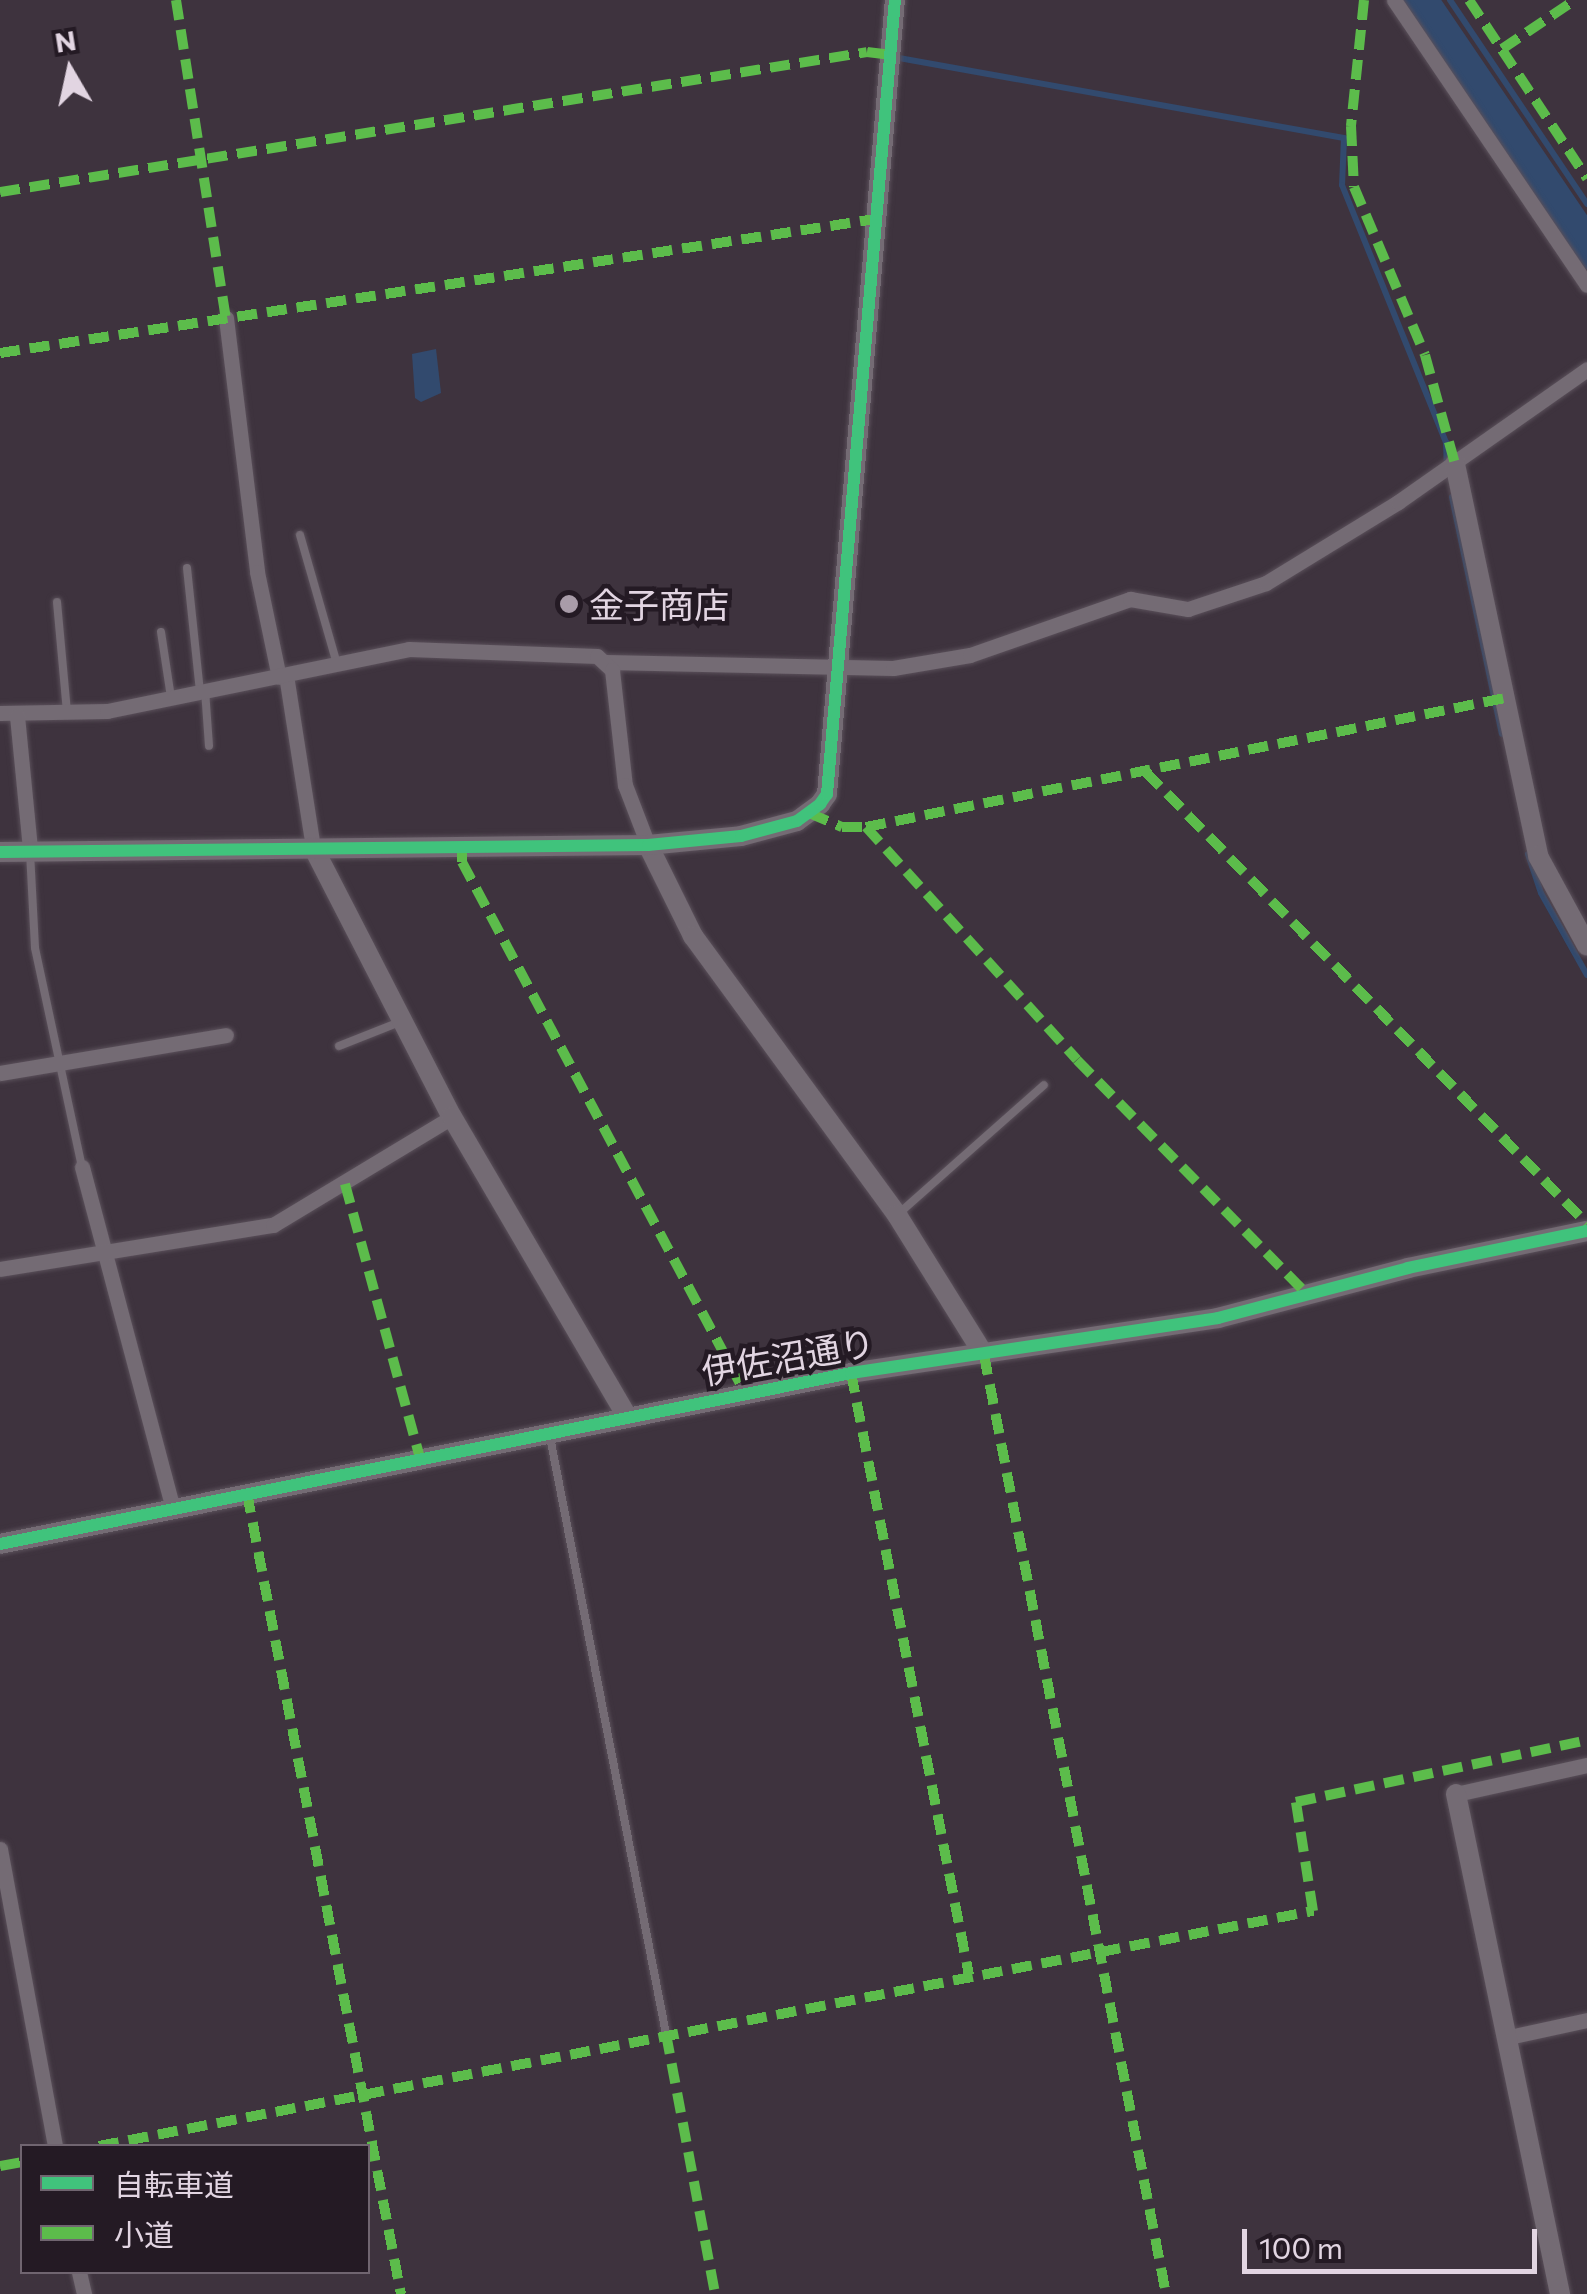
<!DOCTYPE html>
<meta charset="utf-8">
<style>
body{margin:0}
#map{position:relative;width:1587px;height:2294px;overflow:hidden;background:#3e333e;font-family:Commissioner,"Noto Sans JP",sans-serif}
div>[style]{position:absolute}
.water>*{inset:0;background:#324a6e}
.stream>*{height:6px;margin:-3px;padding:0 3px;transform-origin:3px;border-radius:3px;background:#324a6e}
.river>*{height:35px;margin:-17.5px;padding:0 17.5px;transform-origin:17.5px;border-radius:17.5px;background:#324a6e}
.roads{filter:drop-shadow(0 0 2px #5a505a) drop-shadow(0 0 2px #5a505a)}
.service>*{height:8px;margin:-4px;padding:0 4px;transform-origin:4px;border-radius:4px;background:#746b74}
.minor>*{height:15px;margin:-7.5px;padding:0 7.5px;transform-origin:7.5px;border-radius:7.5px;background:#746b74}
.tertiary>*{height:20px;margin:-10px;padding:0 10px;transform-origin:10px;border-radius:10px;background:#746b74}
.quiet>*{height:10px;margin-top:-5px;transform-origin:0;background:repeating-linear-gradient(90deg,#5cbc4b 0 20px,transparent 0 30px)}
.cycleway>*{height:12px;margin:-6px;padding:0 6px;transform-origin:6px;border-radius:6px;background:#40c37c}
.dots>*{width:28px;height:28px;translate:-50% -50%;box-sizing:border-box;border:5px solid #241a24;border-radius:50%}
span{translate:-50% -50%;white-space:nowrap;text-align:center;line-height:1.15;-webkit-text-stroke:9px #241a24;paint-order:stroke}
.poi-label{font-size:35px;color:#e2d5e2}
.left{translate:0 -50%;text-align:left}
.street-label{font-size:35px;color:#e2d5e2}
.legend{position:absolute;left:20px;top:2144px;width:350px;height:130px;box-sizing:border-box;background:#241a24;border:2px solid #706570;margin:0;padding:12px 18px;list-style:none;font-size:30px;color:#e2d5e2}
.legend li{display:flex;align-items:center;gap:20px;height:50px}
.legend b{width:50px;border:2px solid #706570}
.north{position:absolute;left:20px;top:20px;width:100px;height:100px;-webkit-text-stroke:8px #241a24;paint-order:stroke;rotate:351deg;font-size:28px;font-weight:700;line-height:40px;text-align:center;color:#e2d5e2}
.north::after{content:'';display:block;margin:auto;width:35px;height:45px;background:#e2d5e2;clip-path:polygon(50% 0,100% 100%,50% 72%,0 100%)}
.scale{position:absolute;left:1242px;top:2229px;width:295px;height:45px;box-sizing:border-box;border:5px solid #e2d5e2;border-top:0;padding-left:12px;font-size:30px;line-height:35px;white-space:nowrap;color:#e2d5e2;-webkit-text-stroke:8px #241a24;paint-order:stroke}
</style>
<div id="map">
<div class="water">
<div style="clip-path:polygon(436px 349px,441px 393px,421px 402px,415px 398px,412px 354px)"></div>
</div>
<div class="stream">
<div style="left:1408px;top:0;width:321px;rotate:56.1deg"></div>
<div style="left:1450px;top:0;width:246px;rotate:56.1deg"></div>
<div style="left:899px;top:58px;width:452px;rotate:10.2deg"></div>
<div style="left:1344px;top:138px;width:47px;rotate:92.4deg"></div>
<div style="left:1342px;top:185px;width:277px;rotate:68deg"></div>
<div style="left:1446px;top:442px;width:23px;rotate:88deg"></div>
<div style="left:1452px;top:497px;width:242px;rotate:78.1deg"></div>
<div style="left:1528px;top:854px;width:41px;rotate:71.6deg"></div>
<div style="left:1541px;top:893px;width:94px;rotate:60.7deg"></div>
</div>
<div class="river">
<div style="left:1420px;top:0;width:298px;rotate:55.9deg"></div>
</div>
<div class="roads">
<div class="service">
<div style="left:300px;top:535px;width:134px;rotate:74deg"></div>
<div style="left:187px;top:568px;width:124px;rotate:84deg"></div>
<div style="left:57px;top:602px;width:110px;rotate:84.8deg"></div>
<div style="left:161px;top:632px;width:66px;rotate:81.3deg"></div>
<div style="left:205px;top:690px;width:56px;rotate:85.9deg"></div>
<div style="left:30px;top:852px;width:96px;rotate:87deg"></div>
<div style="left:35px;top:948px;width:224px;rotate:77.9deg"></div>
<div style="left:339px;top:1046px;width:66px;rotate:-21.5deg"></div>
<div style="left:897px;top:1215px;width:196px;rotate:-41.5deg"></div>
<div style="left:550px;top:1437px;width:608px;rotate:79deg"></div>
</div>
<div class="minor">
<div style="left:1394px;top:0;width:344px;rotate:55.9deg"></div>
<div style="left:226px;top:318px;width:256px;rotate:83deg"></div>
<div style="left:257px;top:572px;width:107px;rotate:78.2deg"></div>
<div style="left:606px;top:662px;width:287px;rotate:1.2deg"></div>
<div style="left:893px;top:668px;width:78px;rotate:-9.6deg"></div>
<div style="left:970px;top:655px;width:170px;rotate:-19.3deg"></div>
<div style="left:1130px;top:599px;width:59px;rotate:9.8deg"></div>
<div style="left:1188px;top:609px;width:82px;rotate:-18.4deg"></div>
<div style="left:1266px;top:583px;width:155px;rotate:-31.5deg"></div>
<div style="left:1398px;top:502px;width:231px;rotate:-35.1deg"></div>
<div style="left:286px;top:675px;width:174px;rotate:81.1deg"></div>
<div style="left:0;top:713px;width:107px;rotate:-1.1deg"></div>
<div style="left:107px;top:711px;width:308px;rotate:-11.6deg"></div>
<div style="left:409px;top:649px;width:188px;rotate:2.1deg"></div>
<div style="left:597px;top:656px;width:21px;rotate:43deg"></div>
<div style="left:612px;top:670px;width:116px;rotate:83.6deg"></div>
<div style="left:625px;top:785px;width:64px;rotate:69deg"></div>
<div style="left:17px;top:716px;width:134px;rotate:84.4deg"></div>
<div style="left:0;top:1073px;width:229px;rotate:-9.5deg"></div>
<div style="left:82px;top:1167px;width:353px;rotate:75.1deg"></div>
<div style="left:0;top:1269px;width:277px;rotate:-9.2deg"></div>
<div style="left:273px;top:1225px;width:209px;rotate:-31.1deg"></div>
<div style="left:1456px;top:1794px;width:134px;rotate:-12.5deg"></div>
<div style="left:0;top:1849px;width:302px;rotate:79.5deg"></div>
<div style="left:1509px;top:2037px;width:80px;rotate:-12.3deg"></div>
<div style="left:79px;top:2272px;width:23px;rotate:77deg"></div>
</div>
<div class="tertiary">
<div style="left:1455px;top:464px;width:401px;rotate:78deg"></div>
<div style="left:1538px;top:856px;width:102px;rotate:61.4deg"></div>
<div style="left:648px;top:845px;width:102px;rotate:63.7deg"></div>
<div style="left:693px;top:936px;width:346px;rotate:53.8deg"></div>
<div style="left:897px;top:1215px;width:165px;rotate:58.1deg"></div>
<div style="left:313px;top:847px;width:304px;rotate:62.8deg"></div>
<div style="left:452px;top:1117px;width:346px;rotate:59.7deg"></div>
<div style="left:0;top:852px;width:648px;rotate:-0.62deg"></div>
<div style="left:648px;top:845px;width:93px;rotate:-5.5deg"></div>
<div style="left:741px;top:836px;width:58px;rotate:-15deg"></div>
<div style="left:797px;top:821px;width:29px;rotate:-36deg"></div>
<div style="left:820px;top:804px;width:12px;rotate:-55deg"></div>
<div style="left:827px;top:794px;width:797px;rotate:-85.11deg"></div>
<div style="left:0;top:1544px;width:868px;rotate:-11.36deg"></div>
<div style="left:851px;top:1373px;width:371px;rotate:-8.5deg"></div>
<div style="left:1218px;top:1318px;width:196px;rotate:-14.7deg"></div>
<div style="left:1408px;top:1268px;width:183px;rotate:-11.7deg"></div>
<div style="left:1456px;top:1794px;width:511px;rotate:78.25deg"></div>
</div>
</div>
<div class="quiet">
<div style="left:176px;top:0;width:322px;rotate:81.1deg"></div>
<div style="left:1364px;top:0;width:127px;rotate:95.9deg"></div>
<div style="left:1351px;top:126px;width:61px;rotate:87.2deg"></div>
<div style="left:1354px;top:187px;width:182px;rotate:67.1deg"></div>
<div style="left:1425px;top:355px;width:113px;rotate:74.6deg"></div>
<div style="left:1469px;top:0;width:214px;rotate:56.5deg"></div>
<div style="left:1502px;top:49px;width:88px;rotate:-33.9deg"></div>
<div style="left:0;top:192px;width:878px;rotate:-9.17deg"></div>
<div style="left:867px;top:52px;width:23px;rotate:7deg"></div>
<div style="left:0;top:353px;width:886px;rotate:-8.7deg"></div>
<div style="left:1146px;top:772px;width:631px;rotate:45.71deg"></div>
<div style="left:809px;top:813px;width:36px;rotate:23deg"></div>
<div style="left:842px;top:827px;width:24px"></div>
<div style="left:866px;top:827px;width:314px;rotate:47.8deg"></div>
<div style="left:1077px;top:1060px;width:328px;rotate:45.5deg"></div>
<div style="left:866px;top:827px;width:652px;rotate:-11.41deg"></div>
<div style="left:462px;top:849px;width:13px;rotate:90deg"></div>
<div style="left:462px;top:862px;width:602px;rotate:61.94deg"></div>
<div style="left:345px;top:1184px;width:284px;rotate:74.7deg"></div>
<div style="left:984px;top:1355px;width:956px;rotate:79.03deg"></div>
<div style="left:851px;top:1373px;width:613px;rotate:78.91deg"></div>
<div style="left:247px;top:1493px;width:816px;rotate:79.12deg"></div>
<div style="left:666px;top:2034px;width:265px;rotate:79.3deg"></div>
<div style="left:99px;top:2146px;width:1237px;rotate:-10.96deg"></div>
<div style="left:1313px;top:1911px;width:110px;rotate:-98.9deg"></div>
<div style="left:1296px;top:1802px;width:298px;rotate:-12deg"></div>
<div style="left:0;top:2166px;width:22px;rotate:-10deg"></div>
</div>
<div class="cycleway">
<div style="left:0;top:852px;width:648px;rotate:-0.62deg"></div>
<div style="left:648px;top:845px;width:93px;rotate:-5.5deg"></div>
<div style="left:741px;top:836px;width:58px;rotate:-15deg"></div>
<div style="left:797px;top:821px;width:29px;rotate:-36deg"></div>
<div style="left:820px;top:804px;width:12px;rotate:-55deg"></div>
<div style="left:827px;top:794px;width:797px;rotate:-85.11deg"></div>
<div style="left:0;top:1544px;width:868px;rotate:-11.36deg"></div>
<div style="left:851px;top:1373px;width:371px;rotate:-8.5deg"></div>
<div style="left:1218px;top:1318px;width:196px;rotate:-14.7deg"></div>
<div style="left:1408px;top:1268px;width:183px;rotate:-11.7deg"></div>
</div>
<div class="dots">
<div style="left:569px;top:604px;background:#a99ca9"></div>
</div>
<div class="poi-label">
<span class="left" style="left:589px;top:604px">金子商店</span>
</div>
<div class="street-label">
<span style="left:788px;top:1356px;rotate:-10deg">伊佐沼通り</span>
</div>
<ul class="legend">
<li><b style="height:12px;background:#40c37c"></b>自転車道</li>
<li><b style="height:12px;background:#5cbc4b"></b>小道</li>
</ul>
<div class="north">N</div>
<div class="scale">100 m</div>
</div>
